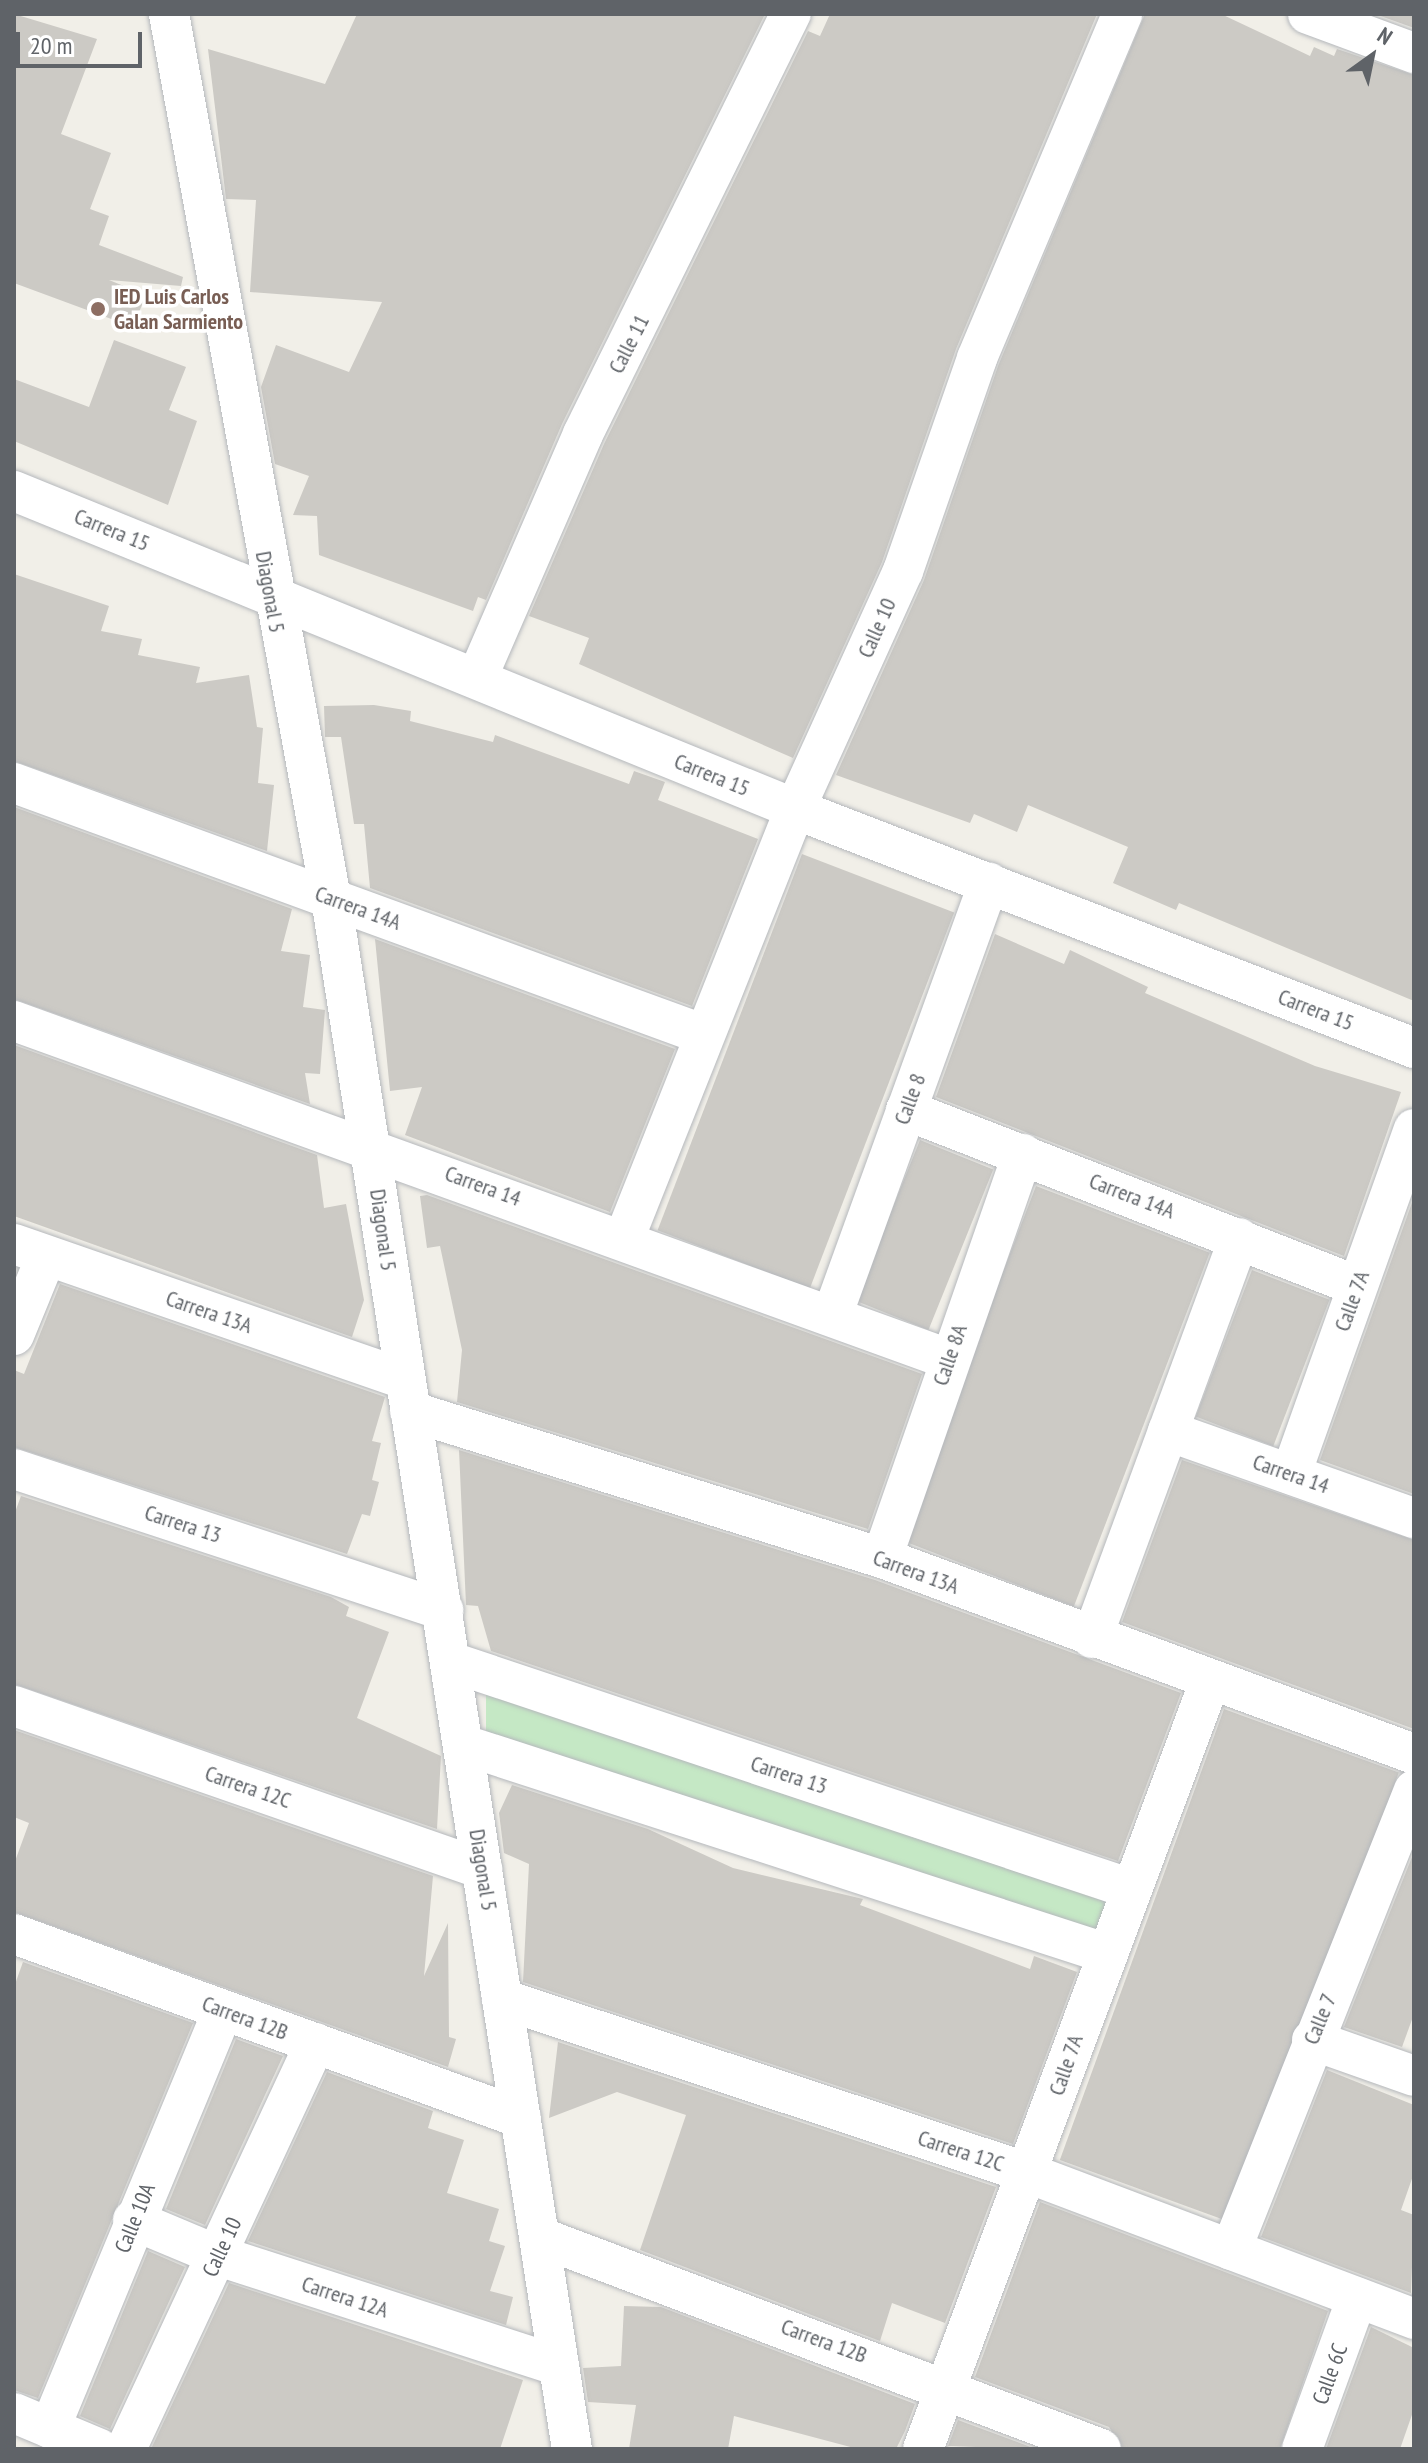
<!DOCTYPE html>
<style>
body{margin:0}
#map{position:relative;width:1428px;height:2463px;overflow:hidden;background:#f1efe8;font-family:"PT Sans Narrow",sans-serif}
div>[style]{position:absolute}
.green>*{inset:0;background:#c5e8c5}
.building>*{inset:0;background:#cccac5;transform-origin:0 0}
.roads{filter:drop-shadow(0 0 2px #b5b8bc) drop-shadow(0 0 2px #b5b8bc)}
.minor>*{height:40px;margin:-20px;padding:0 20px;transform-origin:20px;border-radius:20px;background:#fff}
.dots>*{width:22px;height:22px;translate:-50% -50%;box-sizing:border-box;border:4px solid #fff;border-radius:50%}
span{translate:-50% -50%;white-space:nowrap;text-align:center;line-height:1.15;-webkit-text-stroke:7px #fff;paint-order:stroke}
.education-label{font-size:22px;color:#785e54;font-weight:700}
.left{translate:0 -50%;text-align:left}
.street-label{font-size:22px;color:#5f6368}
.frame{position:absolute;inset:0;border:16px solid #5f6368;pointer-events:none}
.north{position:absolute;left:1332px;top:16px;width:80px;height:80px;-webkit-text-stroke:6px #fff;paint-order:stroke;rotate:33deg;font-size:22px;font-weight:700;line-height:32px;text-align:center;color:#5f6368}
.north::after{content:'';display:block;margin:auto;width:28px;height:36px;background:#5f6368;clip-path:polygon(50% 0,100% 100%,50% 72%,0 100%)}
.scale{position:absolute;left:16px;top:32px;width:126px;height:36px;box-sizing:border-box;border:4px solid #5f6368;border-top:0;padding-left:10px;font-size:24px;line-height:28px;white-space:nowrap;color:#5f6368;-webkit-text-stroke:6px #fff;paint-order:stroke}
</style>
<div id="map">
<div class="green">
<div style="clip-path:polygon(486px 1694px,1114px 1893px,1096px 1939px,486px 1736px)"></div>
</div>
<div class="building">
<div style="clip-path:polygon(14px 14px,97px 39px,61px 134px,111px 153px,90px 209px,109px 216px,99px 245px,183px 277px,181px 286px,109px 280px,146px 295px,133px 327px,14px 283px)"></div>
<div style="clip-path:polygon(357px 14px,765px 14px,562px 424px,486px 600px,478px 597px,473px 611px,319px 555px,317px 516px,293px 515px,309px 476px,275px 464px,261px 387px,276px 345px,349px 372px,382px 302px,250px 292px,256px 200px,226px 199px,208px 49px,325px 84px)"></div>
<div style="clip-path:polygon(830px 14px,1097px 14px,956px 349px,882px 562px,793px 758px,579px 664px,589px 638px,529px 616px,604px 444px,808px 31px,820px 36px)"></div>
<div style="clip-path:polygon(1145px 14px,1221px 14px,1310px 56px,1314px 47px,1334px 56px,1337px 49px,1414px 75px,1414px 1001px,1179px 903px,1176px 910px,1113px 883px,1128px 847px,1028px 805px,1017px 832px,974px 814px,970px 823px,836px 775px,924px 580px,998px 366px)"></div>
<div style="clip-path:polygon(1375px 14px,1414px 14px,1414px 28px)"></div>
<div style="clip-path:polygon(114px 340px,186px 367px,169px 410px,197px 421px,168px 505px,14px 441px,14px 379px,89px 407px)"></div>
<div style="clip-path:polygon(14px 574px,109px 606px,101px 631px,142px 639px,138px 655px,200px 667px,196px 683px,249px 675px,257px 727px,263px 728px,258px 783px,274px 785px,267px 851px,14px 761px)"></div>
<div style="clip-path:polygon(374px 705px,411px 711px,410px 721px,493px 742px,495px 735px,629px 784px,634px 771px,665px 782px,658px 800px,758px 839px,692px 1006px,370px 888px,364px 824px,354px 824px,341px 737px,325px 737px,324px 706px)"></div>
<div style="clip-path:polygon(14px 807px,292px 909px,281px 951px,310px 955px,303px 1007px,325px 1010px,320px 1074px,305px 1073px,310px 1104px,14px 999px)"></div>
<div style="left:802px;top:854px;width:163px;height:403px;rotate:21deg"></div>
<div style="clip-path:polygon(995px 934px,1064px 964px,1070px 950px,1148px 987px,1145px 993px,1315px 1066px,1401px 1092px,1344px 1256px,936px 1097px)"></div>
<div style="clip-path:polygon(375px 939px,675px 1049px,610px 1212px,405px 1135px,422px 1087px,390px 1091px)"></div>
<div style="clip-path:polygon(14px 1045px,317px 1155px,324px 1208px,346px 1204px,364px 1300px,352px 1337px,14px 1216px)"></div>
<div style="left:920px;top:1140px;width:79px;height:173px;rotate:22deg"></div>
<div style="left:1036px;top:1186px;width:186px;height:379px;rotate:21deg"></div>
<div style="clip-path:polygon(427px 1195px,922px 1374px,868px 1529px,457px 1402px,462px 1350px,440px 1246px,427px 1248px,420px 1196px)"></div>
<div style="clip-path:polygon(1414px 1197px,1414px 1494px,1320px 1460px)"></div>
<div style="left:1252px;top:1270px;width:83px;height:157px;rotate:21deg"></div>
<div style="clip-path:polygon(60px 1284px,385px 1397px,372px 1441px,381px 1443px,372px 1480px,379px 1482px,370px 1516px,362px 1514px,347px 1554px,14px 1447px,14px 1370px,24px 1374px)"></div>
<div style="clip-path:polygon(459px 1450px,875px 1580px,1181px 1693px,1118px 1861px,491px 1651px,478px 1606px,466px 1605px)"></div>
<div style="clip-path:polygon(1182px 1460px,1414px 1540px,1414px 1729px,1122px 1622px)"></div>
<div style="clip-path:polygon(21px 1496px,331px 1597px,349px 1607px,346px 1616px,389px 1632px,357px 1718px,441px 1756px,437px 1829px,14px 1684px,14px 1515px)"></div>
<div style="left:1224px;top:1709px;width:186px;height:480px;rotate:20deg"></div>
<div style="clip-path:polygon(14px 1730px,433px 1876px,424px 1976px,448px 1923px,449px 2037px,456px 2039px,448px 2067px,14px 1912px,14px 1864px,29px 1823px,14px 1817px)"></div>
<div style="clip-path:polygon(512px 1785px,648px 1829px,733px 1868px,863px 1899px,860px 1905px,1030px 1969px,1034px 1956px,1077px 1972px,1013px 2144px,523px 1982px,529px 1864px,504px 1853px,499px 1813px)"></div>
<div style="clip-path:polygon(1414px 1852px,1414px 2014px,1402px 2047px,1344px 2027px)"></div>
<div style="clip-path:polygon(23px 1962px,193px 2023px,38px 2398px,14px 2390px,14px 1987px)"></div>
<div style="clip-path:polygon(236px 2039px,283px 2056px,205px 2225px,166px 2209px)"></div>
<div style="clip-path:polygon(558px 2042px,996px 2187px,945px 2323px,892px 2303px,880px 2341px,640px 2250px,686px 2115px,617px 2092px,549px 2118px)"></div>
<div style="clip-path:polygon(1327px 2070px,1414px 2105px,1414px 2173px,1401px 2210px,1414px 2215px,1411px 2293px,1261px 2237px)"></div>
<div style="clip-path:polygon(327px 2072px,433px 2111px,428px 2128px,464px 2140px,447px 2193px,499px 2209px,489px 2241px,505px 2246px,490px 2291px,513px 2297px,506px 2325px,248px 2241px)"></div>
<div style="clip-path:polygon(1040px 2202px,1328px 2311px,1280px 2449px,1123px 2449px,1109px 2427px,975px 2377px)"></div>
<div style="clip-path:polygon(148px 2251px,185px 2267px,110px 2429px,80px 2416px)"></div>
<div style="clip-path:polygon(229px 2283px,523px 2380px,500px 2449px,151px 2449px)"></div>
<div style="clip-path:polygon(624px 2306px,661px 2307px,915px 2404px,905px 2431px,896px 2449px,858px 2449px,734px 2416px,728px 2449px,629px 2449px,636px 2405px,588px 2402px,583px 2368px,621px 2366px)"></div>
<div style="clip-path:polygon(1371px 2327px,1414px 2348px,1414px 2409px,1400px 2449px,1326px 2449px)"></div>
<div style="clip-path:polygon(958px 2420px,1036px 2449px,948px 2446px)"></div>
</div>
<div class="roads">
<div class="minor">
<div style="left:169px;top:14px;width:899px;rotate:79.62deg"></div>
<div style="left:331px;top:898px;width:1570px;rotate:81.17deg"></div>
<div style="left:1308px;top:14px;width:113px;rotate:20.2deg"></div>
<div style="left:14px;top:491px;width:843px;rotate:22.15deg"></div>
<div style="left:795px;top:809px;width:664px;rotate:21.11deg"></div>
<div style="left:477px;top:678px;width:266px;rotate:-66.5deg"></div>
<div style="left:583px;top:434px;width:469px;rotate:-63.7deg"></div>
<div style="left:14px;top:783px;width:732px;rotate:20.04deg"></div>
<div style="left:14px;top:1021px;width:993px;rotate:19.89deg"></div>
<div style="left:906px;top:1110px;width:484px;rotate:21.3deg"></div>
<div style="left:624px;top:1239px;width:463px;rotate:-68.3deg"></div>
<div style="left:795px;top:809px;width:261px;rotate:-65.6deg"></div>
<div style="left:903px;top:571px;width:225px;rotate:-70.8deg"></div>
<div style="left:977px;top:358px;width:373px;rotate:-67.1deg"></div>
<div style="left:14px;top:1244px;width:413px;rotate:19.1deg"></div>
<div style="left:832px;top:1316px;width:461px;rotate:-70.1deg"></div>
<div style="left:14px;top:1335px;width:84px;rotate:-67.7deg"></div>
<div style="left:410px;top:1411px;width:494px;rotate:17.3deg"></div>
<div style="left:882px;top:1558px;width:567px;rotate:20.22deg"></div>
<div style="left:1168px;top:1431px;width:261px;rotate:19.5deg"></div>
<div style="left:14px;top:1469px;width:452px;rotate:18.2deg"></div>
<div style="left:1291px;top:1474px;width:366px;rotate:-70.4deg"></div>
<div style="left:882px;top:1558px;width:428px;rotate:-70.8deg"></div>
<div style="left:1092px;top:1638px;width:426px;rotate:-69.8deg"></div>
<div style="left:451px;top:1662px;width:714px;rotate:18.46deg"></div>
<div style="left:14px;top:1706px;width:496px;rotate:19.2deg"></div>
<div style="left:464px;top:1745px;width:674px;rotate:17.98deg"></div>
<div style="left:14px;top:1934px;width:539px;rotate:19.95deg"></div>
<div style="left:502px;top:1999px;width:554px;rotate:18.3deg"></div>
<div style="left:1028px;top:2173px;width:413px;rotate:20.7deg"></div>
<div style="left:1312px;top:2040px;width:108px;rotate:19.4deg"></div>
<div style="left:133px;top:2220px;width:93px;rotate:22.7deg"></div>
<div style="left:219px;top:2256px;width:357px;rotate:17.9deg"></div>
<div style="left:545px;top:2239px;width:594px;rotate:20.69deg"></div>
<div style="left:1231px;top:2250px;width:495px;rotate:-68.3deg"></div>
<div style="left:14px;top:2413px;width:93px;rotate:22.7deg"></div>
<div style="left:50px;top:2428px;width:452px;rotate:-67.5deg"></div>
<div style="left:126px;top:2449px;width:448px;rotate:-65deg"></div>
<div style="left:923px;top:2449px;width:820px;rotate:-69.51deg"></div>
<div style="left:1302px;top:2449px;width:161px;rotate:-70deg"></div>
</div>
</div>
<div class="dots">
<div style="left:98px;top:309px;background:#8d6e63"></div>
</div>
<div class="education-label">
<span class="left" style="left:114px;top:309px">IED Luis Carlos<br>Galan Sarmiento</span>
</div>
<div class="street-label">
<span style="left:629px;top:344px;rotate:-63deg">Calle 11</span>
<span style="left:112px;top:530px;rotate:22deg">Carrera 15</span>
<span style="left:270px;top:592px;rotate:80deg">Diagonal 5</span>
<span style="left:877px;top:628px;rotate:-66deg">Calle 10</span>
<span style="left:712px;top:775px;rotate:22deg">Carrera 15</span>
<span style="left:358px;top:908px;rotate:20deg">Carrera 14A</span>
<span style="left:1316px;top:1010px;rotate:21deg">Carrera 15</span>
<span style="left:910px;top:1099px;rotate:-70deg">Calle 8</span>
<span style="left:483px;top:1186px;rotate:20deg">Carrera 14</span>
<span style="left:1132px;top:1196px;rotate:21deg">Carrera 14A</span>
<span style="left:383px;top:1230px;rotate:82deg">Diagonal 5</span>
<span style="left:1352px;top:1301px;rotate:-70deg">Calle 7A</span>
<span style="left:209px;top:1312px;rotate:19deg">Carrera 13A</span>
<span style="left:950px;top:1355px;rotate:-71deg">Calle 8A</span>
<span style="left:1291px;top:1474px;rotate:19deg">Carrera 14</span>
<span style="left:183px;top:1524px;rotate:18deg">Carrera 13</span>
<span style="left:916px;top:1572px;rotate:20deg">Carrera 13A</span>
<span style="left:789px;top:1775px;rotate:18deg">Carrera 13</span>
<span style="left:248px;top:1787px;rotate:19deg">Carrera 12C</span>
<span style="left:483px;top:1870px;rotate:81deg">Diagonal 5</span>
<span style="left:245px;top:2018px;rotate:20deg">Carrera 12B</span>
<span style="left:1320px;top:2019px;rotate:-68deg">Calle 7</span>
<span style="left:1066px;top:2065px;rotate:-71deg">Calle 7A</span>
<span style="left:961px;top:2151px;rotate:18deg">Carrera 12C</span>
<span style="left:135px;top:2218px;rotate:-68deg">Calle 10A</span>
<span style="left:222px;top:2247px;rotate:-65deg">Calle 10</span>
<span style="left:345px;top:2297px;rotate:18deg">Carrera 12A</span>
<span style="left:824px;top:2341px;rotate:20deg">Carrera 12B</span>
<span style="left:1330px;top:2374px;rotate:-70deg">Calle 6C</span>
</div>
<div class="frame"></div>
<div class="north">N</div>
<div class="scale">20 m</div>
</div>
